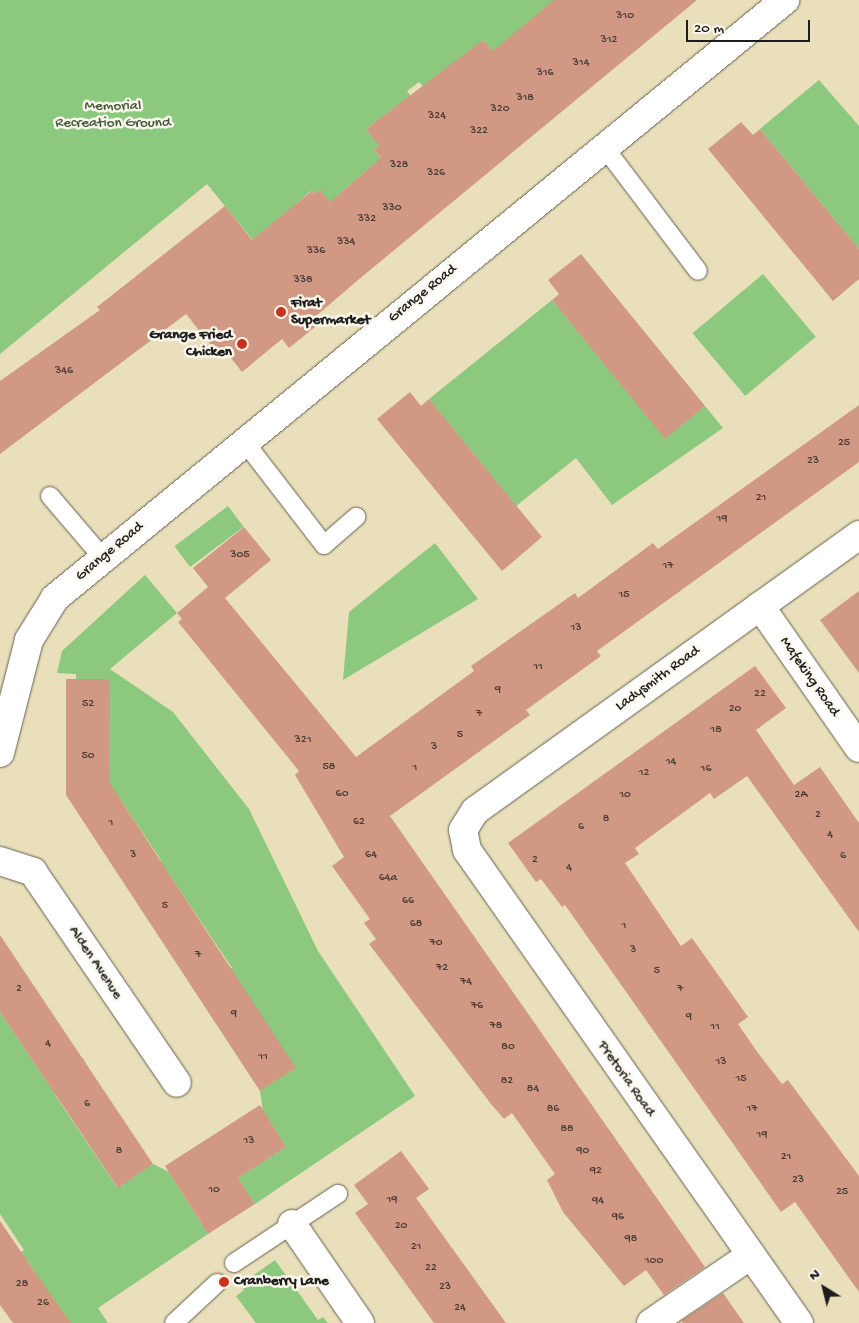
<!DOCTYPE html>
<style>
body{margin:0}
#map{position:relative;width:859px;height:1323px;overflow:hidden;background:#e9dfba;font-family:"Gochi Hand",sans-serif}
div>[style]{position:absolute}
.green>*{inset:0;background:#8cc87d;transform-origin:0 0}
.building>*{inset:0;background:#d19984}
.roads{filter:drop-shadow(0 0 1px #646053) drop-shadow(0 0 1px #646053)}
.lane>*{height:18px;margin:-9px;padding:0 9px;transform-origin:9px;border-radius:9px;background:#fff}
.street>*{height:28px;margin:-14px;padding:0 14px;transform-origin:14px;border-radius:14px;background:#fff}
.dots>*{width:14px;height:14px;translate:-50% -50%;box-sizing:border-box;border:2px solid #fbf7ec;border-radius:50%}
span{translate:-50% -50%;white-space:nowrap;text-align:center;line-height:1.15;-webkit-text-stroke:5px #fbf7ec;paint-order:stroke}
.number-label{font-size:12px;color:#493b36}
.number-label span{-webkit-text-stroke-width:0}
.park-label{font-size:15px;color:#43583e}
.street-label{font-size:15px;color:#1c1c1c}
.poi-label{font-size:15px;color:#1c1c1c;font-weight:700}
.left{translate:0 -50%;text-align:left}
.right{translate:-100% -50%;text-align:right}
.north{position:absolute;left:799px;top:1263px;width:50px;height:50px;-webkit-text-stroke:4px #fbf7ec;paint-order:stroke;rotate:324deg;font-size:14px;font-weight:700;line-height:20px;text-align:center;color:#1c1c1c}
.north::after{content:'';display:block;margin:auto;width:18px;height:22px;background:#1c1c1c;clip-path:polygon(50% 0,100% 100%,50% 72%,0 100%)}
.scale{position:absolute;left:686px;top:20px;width:124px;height:22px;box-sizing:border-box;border:2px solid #1c1c1c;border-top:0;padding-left:6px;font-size:15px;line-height:18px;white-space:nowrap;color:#1c1c1c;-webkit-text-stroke:4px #fbf7ec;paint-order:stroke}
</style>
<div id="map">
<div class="green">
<div style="clip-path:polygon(0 0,572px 0,519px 82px,483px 40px,428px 92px,419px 82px,407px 91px,447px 141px,375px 122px,366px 129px,379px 146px,374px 150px,400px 182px,366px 171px,338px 195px,356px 217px,311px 191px,296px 204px,309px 220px,265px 255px,207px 184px,0 354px)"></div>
<div style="clip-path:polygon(819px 80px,859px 126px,859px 249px,760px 129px)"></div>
<div style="left:763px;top:274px;width:82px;height:92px;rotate:50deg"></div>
<div style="clip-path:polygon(552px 300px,665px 438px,705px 406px,723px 428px,612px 505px,576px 458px,516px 506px,429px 399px)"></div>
<div style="left:228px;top:506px;width:26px;height:67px;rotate:53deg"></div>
<div style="clip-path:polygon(435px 543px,478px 599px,343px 680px,349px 612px)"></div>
<div style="clip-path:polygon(145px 575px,177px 613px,110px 669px,173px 712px,249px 809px,318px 951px,415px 1096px,255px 1204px,238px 1178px,286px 1147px,263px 1111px,260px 1091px,295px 1068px,197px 992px,232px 968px,167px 871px,126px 884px,161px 860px,118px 796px,82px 820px,76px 674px,57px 673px,62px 651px)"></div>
<div style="clip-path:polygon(0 1012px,47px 1082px,83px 1058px,90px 1071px,55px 1095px,117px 1187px,153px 1164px,169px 1172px,208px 1234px,98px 1308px,108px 1323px,68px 1323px,27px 1260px,0 1267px,24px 1250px,0 1214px)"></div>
<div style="clip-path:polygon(275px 1260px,318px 1320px,323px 1317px,328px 1323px,256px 1323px,236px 1296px,244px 1290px,241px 1284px)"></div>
</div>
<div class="building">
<div style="clip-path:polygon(554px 0,697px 0,358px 280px,315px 317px,320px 323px,289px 348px,282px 339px,242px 372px,224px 349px,218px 354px,186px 314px,0 454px,0 381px,100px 310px,97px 307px,225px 206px,252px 240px,312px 191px,315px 194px,320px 190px,330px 202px,381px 158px,374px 150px,379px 146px,366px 129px,483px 40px,493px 51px)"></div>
<div style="clip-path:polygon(741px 122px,753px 135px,760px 129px,859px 249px,859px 279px,833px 301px,708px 149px)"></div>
<div style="clip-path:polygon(581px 254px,705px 406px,665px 439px,552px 300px,559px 294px,548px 280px)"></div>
<div style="clip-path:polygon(410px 392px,421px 406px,429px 399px,542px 537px,502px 571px,377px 419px)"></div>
<div style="clip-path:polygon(859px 405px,859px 462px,597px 651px,601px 656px,526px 710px,530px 715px,390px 816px,705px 1267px,664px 1295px,646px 1270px,624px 1286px,563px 1212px,547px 1180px,555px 1174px,512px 1113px,504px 1119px,491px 1104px,369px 944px,376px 939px,364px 923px,370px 919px,332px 866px,344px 857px,295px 775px,299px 771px,178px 622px,182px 619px,177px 613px,208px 587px,193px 568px,244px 527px,271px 560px,225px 598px,356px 757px,474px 671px,471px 666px,575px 593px,578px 598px,653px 543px,658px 549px)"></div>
<div style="clip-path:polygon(859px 591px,859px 673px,820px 620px)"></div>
<div style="clip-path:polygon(755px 666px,786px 708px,756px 730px,794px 785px,820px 767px,859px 823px,859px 932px,747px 776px,714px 799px,710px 793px,635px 848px,639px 854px,625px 863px,681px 946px,692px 938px,748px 1017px,738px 1024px,758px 1053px,782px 1084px,788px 1080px,859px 1176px,859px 1292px,795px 1202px,781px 1212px,565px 905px,562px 907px,541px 879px,536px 882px,508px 843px)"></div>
<div style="clip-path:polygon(66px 679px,110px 679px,109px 782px,296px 1068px,260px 1091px,66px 795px)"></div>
<div style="clip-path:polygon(0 935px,153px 1164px,118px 1188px,0 1012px)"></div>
<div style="clip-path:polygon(260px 1105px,286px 1147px,238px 1178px,255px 1204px,208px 1234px,165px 1166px)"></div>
<div style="clip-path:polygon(401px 1151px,429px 1189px,416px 1198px,506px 1323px,434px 1323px,355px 1213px,368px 1204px,354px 1185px)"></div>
<div style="clip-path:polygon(0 1221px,48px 1291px,71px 1323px,13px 1323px,0 1305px)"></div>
<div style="clip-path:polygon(723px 1293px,744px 1323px,683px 1323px,681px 1321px)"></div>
</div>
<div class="roads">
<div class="lane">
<div style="left:605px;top:148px;width:154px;rotate:52.9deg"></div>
<div style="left:244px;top:441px;width:131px;rotate:52.4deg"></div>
<div style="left:324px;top:545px;width:43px;rotate:-41.2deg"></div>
<div style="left:50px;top:496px;width:82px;rotate:49.5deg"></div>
<div style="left:234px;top:1263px;width:125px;rotate:-33.6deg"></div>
<div style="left:174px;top:1323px;width:59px;rotate:-42.9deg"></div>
</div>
<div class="street">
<div style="left:760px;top:606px;width:173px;rotate:55.1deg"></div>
<div style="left:0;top:753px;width:117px;rotate:-75.6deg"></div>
<div style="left:29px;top:640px;width:49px;rotate:-58.2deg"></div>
<div style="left:55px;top:598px;width:944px;rotate:-39.32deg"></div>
<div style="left:0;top:861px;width:35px;rotate:18deg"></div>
<div style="left:33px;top:872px;width:255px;rotate:55.7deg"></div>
<div style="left:292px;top:1224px;width:120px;rotate:55.5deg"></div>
<div style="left:651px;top:1323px;width:121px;rotate:-34.2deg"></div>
<div style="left:799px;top:1323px;width:578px;rotate:-125.07deg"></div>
<div style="left:467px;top:850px;width:20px;rotate:-101deg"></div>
<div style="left:463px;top:830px;width:22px;rotate:-58deg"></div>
<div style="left:475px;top:811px;width:473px;rotate:-35.7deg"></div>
</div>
</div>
<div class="dots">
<div style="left:281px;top:312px;background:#c8321e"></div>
<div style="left:242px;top:344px;background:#c8321e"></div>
<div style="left:224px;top:1282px;background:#c8321e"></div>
</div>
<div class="number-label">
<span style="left:625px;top:17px">310</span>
<span style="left:609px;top:41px">312</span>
<span style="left:581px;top:64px">314</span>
<span style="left:545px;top:74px">316</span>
<span style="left:525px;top:99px">318</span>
<span style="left:500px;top:110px">320</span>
<span style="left:437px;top:117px">324</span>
<span style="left:479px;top:132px">322</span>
<span style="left:399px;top:166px">328</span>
<span style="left:436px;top:174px">326</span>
<span style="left:392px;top:209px">330</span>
<span style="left:367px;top:220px">332</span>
<span style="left:346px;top:243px">334</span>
<span style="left:316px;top:252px">336</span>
<span style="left:303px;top:281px">338</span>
<span style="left:64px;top:372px">346</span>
<span style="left:844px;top:444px">25</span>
<span style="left:813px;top:462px">23</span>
<span style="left:761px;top:499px">21</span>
<span style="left:722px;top:520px">19</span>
<span style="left:240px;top:556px">305</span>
<span style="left:668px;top:567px">17</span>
<span style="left:624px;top:596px">15</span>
<span style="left:576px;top:629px">13</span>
<span style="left:538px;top:668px">11</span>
<span style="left:498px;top:691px">9</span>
<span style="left:760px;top:695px">22</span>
<span style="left:88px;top:705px">52</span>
<span style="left:735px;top:710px">20</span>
<span style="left:479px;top:715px">7</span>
<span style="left:716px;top:731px">18</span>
<span style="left:460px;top:736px">5</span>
<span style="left:303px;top:741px">321</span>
<span style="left:434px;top:748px">3</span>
<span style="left:88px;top:757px">50</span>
<span style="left:671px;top:763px">14</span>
<span style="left:329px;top:768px">58</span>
<span style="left:415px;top:769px">1</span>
<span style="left:706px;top:770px">16</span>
<span style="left:644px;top:774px">12</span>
<span style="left:342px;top:795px">60</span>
<span style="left:625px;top:796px">10</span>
<span style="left:801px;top:796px">2A</span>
<span style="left:818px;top:816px">2</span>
<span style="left:606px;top:820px">8</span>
<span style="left:359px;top:823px">62</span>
<span style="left:111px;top:824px">1</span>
<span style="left:581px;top:828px">6</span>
<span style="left:830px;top:836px">4</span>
<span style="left:133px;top:856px">3</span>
<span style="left:371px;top:856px">64</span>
<span style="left:843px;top:857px">6</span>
<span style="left:535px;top:861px">2</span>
<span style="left:569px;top:869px">4</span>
<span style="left:388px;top:879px">64a</span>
<span style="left:408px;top:902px">66</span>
<span style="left:165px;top:907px">5</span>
<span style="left:416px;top:925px">68</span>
<span style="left:624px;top:927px">1</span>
<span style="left:436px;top:944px">70</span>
<span style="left:633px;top:951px">3</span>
<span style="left:198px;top:956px">7</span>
<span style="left:442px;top:969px">72</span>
<span style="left:657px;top:972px">5</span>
<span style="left:466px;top:983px">74</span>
<span style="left:19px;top:990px">2</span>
<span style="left:680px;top:990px">7</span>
<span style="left:477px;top:1007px">76</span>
<span style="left:234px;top:1015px">9</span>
<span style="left:689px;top:1018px">9</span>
<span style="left:496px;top:1027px">78</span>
<span style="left:715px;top:1028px">11</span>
<span style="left:48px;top:1045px">4</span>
<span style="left:508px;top:1048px">80</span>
<span style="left:263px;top:1058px">11</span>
<span style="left:721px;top:1063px">13</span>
<span style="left:741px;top:1080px">15</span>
<span style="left:507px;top:1082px">82</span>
<span style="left:533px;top:1090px">84</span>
<span style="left:87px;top:1105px">6</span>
<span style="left:553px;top:1110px">86</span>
<span style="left:752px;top:1110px">17</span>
<span style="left:567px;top:1130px">88</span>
<span style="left:762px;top:1136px">19</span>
<span style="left:249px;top:1142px">13</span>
<span style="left:119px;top:1152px">8</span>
<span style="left:583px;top:1152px">90</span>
<span style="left:786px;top:1158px">21</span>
<span style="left:596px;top:1172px">92</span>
<span style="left:798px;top:1181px">23</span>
<span style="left:214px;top:1191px">10</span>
<span style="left:842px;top:1193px">25</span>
<span style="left:392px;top:1201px">19</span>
<span style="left:598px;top:1202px">94</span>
<span style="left:618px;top:1218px">96</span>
<span style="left:401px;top:1227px">20</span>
<span style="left:631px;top:1240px">98</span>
<span style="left:416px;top:1248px">21</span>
<span style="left:654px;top:1262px">100</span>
<span style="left:431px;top:1269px">22</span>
<span style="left:22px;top:1285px">28</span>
<span style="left:445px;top:1288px">23</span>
<span style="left:43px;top:1304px">26</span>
<span style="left:460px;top:1309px">24</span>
</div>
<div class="park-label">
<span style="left:113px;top:115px">Memorial<br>Recreation Ground</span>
</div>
<div class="street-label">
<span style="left:423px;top:294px;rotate:-39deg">Grange Road</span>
<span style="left:110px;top:552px;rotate:-40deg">Grange Road</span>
<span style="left:809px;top:677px;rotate:55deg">Mafeking Road</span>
<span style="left:658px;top:679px;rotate:-36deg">Ladysmith Road</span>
<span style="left:95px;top:963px;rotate:56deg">Alden Avenue</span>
<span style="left:626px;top:1079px;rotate:55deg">Pretoria Road</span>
</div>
<div class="poi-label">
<span class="left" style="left:291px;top:312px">Firat<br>Supermarket</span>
<span class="right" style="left:232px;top:344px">Grange Fried<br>Chicken</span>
<span class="left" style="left:234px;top:1282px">Cranberry Lane</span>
</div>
<div class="north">N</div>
<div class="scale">20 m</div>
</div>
